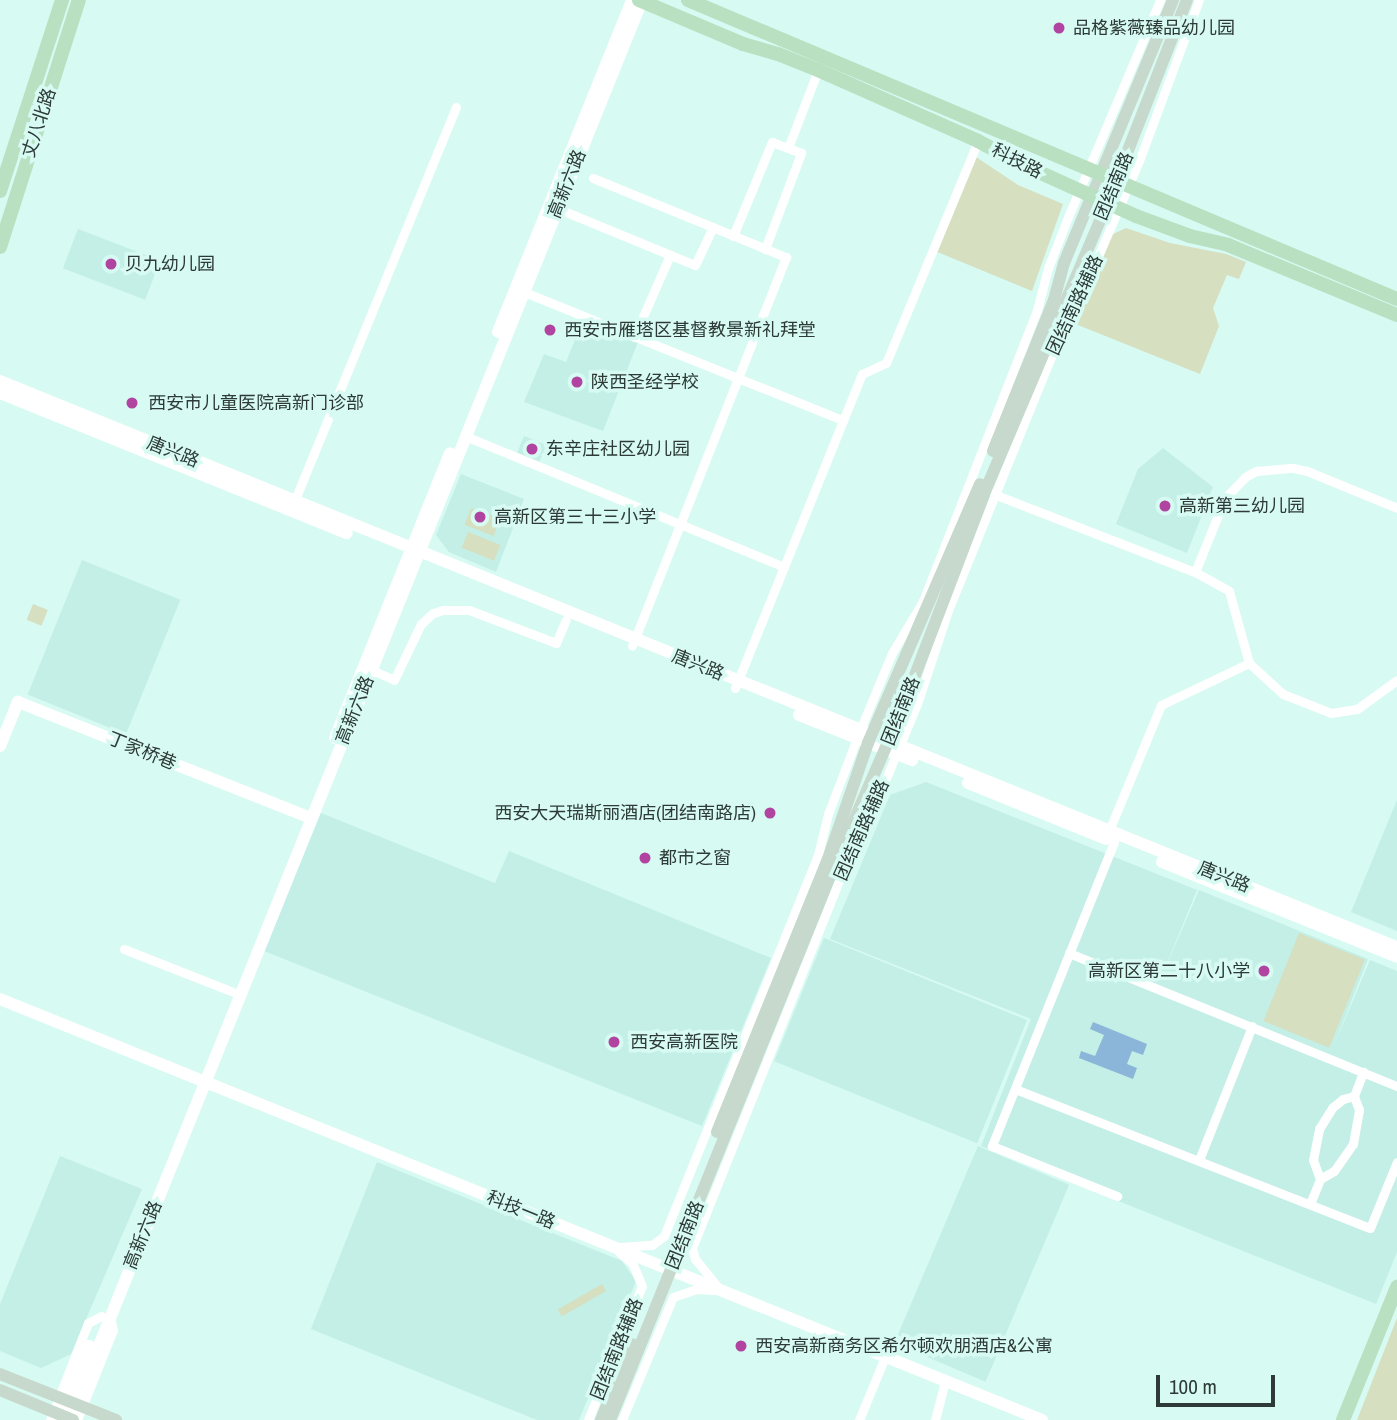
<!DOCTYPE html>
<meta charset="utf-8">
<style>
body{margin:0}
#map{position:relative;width:1397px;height:1420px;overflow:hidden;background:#d7faf2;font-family:"Archivo Narrow","Noto Sans SC",sans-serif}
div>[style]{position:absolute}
.built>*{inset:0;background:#c3efe6;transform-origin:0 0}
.green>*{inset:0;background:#d6dfc0;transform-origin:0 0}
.water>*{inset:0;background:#8bb6d9}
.minor>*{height:9px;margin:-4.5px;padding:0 4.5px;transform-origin:4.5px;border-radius:4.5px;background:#fff}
.tertiary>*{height:12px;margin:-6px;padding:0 6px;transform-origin:6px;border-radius:6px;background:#fff}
.secondary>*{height:12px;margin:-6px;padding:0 6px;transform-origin:6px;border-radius:6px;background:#c7d9cc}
.primary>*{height:14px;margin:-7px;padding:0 7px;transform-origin:7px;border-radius:7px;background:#b8e0c1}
.dots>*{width:19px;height:19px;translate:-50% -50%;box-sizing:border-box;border:4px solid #d7faf2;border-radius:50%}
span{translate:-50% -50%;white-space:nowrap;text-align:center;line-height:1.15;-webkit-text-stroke:7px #d7faf2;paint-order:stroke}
.poi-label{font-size:18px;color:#2d3a37}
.left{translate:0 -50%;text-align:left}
.right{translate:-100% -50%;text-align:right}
.street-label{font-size:18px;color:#2d3a37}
.scale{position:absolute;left:1156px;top:1375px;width:119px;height:32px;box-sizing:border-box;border:4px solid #2d3a37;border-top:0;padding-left:9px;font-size:21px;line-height:24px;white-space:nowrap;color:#2d3a37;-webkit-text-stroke:5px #d7faf2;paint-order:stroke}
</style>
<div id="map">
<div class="built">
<div style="left:78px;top:229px;width:88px;height:42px;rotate:21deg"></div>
<div style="clip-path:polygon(583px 320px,638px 342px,603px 431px,524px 402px,544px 354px,566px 362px)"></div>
<div style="left:524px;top:436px;width:24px;height:18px;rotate:22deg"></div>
<div style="clip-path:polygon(1163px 448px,1213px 487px,1187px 553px,1116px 524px,1138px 469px)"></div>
<div style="clip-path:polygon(461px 474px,524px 499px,496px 572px,449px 552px,436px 535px)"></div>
<div style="left:82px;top:560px;width:106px;height:145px;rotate:22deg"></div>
<div style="clip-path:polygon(926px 782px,1197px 890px,1159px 983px,1199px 890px,1368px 959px,1333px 1048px,1370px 960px,1397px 971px,1397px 1252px,1376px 1304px,981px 1146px,1031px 1019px,830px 939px,890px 795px)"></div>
<div style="clip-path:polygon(1397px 800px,1397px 931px,1351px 912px)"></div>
<div style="clip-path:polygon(321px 813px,495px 883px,509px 851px,771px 958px,702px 1126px,264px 951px)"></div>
<div style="left:824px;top:938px;width:219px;height:133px;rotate:22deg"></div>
<div style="left:978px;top:1146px;width:99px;height:214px;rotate:23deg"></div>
<div style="clip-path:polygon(60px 1156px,142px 1189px,71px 1354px,41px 1368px,0 1351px,0 1304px)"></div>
<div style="clip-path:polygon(377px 1162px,622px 1261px,636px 1281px,579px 1420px,537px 1420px,311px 1329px)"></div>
</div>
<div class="green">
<div style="clip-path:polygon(976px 157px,1018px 185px,1063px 204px,1032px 291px,935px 251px)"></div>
<div style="clip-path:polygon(1126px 228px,1170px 243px,1226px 254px,1246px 262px,1239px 279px,1227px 275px,1213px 308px,1219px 326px,1200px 374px,1073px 323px,1111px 235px)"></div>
<div style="left:471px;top:508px;width:31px;height:18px;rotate:21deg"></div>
<div style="left:468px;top:532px;width:35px;height:17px;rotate:22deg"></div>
<div style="left:33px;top:604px;width:16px;height:17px;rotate:22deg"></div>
<div style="left:1299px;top:933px;width:71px;height:95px;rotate:22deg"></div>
<div style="left:602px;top:1284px;width:8px;height:51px;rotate:60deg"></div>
<div style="clip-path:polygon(1397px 1318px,1397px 1420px,1357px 1420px)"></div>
</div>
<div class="water">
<div style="clip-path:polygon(1093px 1022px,1147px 1044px,1143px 1055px,1132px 1051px,1127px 1064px,1137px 1068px,1133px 1079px,1079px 1058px,1081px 1051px,1095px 1056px,1104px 1035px,1090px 1029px)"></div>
</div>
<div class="minor">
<div style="left:593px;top:178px;width:209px;rotate:22.3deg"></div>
<div style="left:786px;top:257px;width:418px;rotate:111.6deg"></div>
<div style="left:554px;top:207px;width:152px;rotate:22.4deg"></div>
<div style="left:695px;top:265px;width:42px;rotate:-64.7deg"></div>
<div style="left:733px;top:236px;width:102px;rotate:-67.5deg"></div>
<div style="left:772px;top:142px;width:17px;rotate:21deg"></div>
<div style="left:765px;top:249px;width:103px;rotate:-69.4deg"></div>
<div style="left:801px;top:153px;width:14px;rotate:-159deg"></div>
<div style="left:788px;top:148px;width:84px;rotate:-69deg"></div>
<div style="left:524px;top:292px;width:344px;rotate:21.9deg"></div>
<div style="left:634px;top:337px;width:90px;rotate:-66.3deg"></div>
<div style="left:465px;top:436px;width:345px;rotate:22.3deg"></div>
<div style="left:991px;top:493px;width:219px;rotate:21.2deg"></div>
<div style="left:1195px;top:572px;width:39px;rotate:29deg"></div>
<div style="left:1229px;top:591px;width:75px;rotate:74.5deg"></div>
<div style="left:1249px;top:663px;width:46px;rotate:42.4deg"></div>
<div style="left:1283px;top:694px;width:52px;rotate:21.6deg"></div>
<div style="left:1331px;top:713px;width:26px;rotate:-9deg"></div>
<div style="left:1357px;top:709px;width:49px;rotate:-35.9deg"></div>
<div style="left:294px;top:502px;width:427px;rotate:-67.7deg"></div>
<div style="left:1195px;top:572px;width:80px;rotate:-67.9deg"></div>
<div style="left:1225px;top:498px;width:29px;rotate:-46deg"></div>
<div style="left:1245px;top:477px;width:13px;rotate:-29deg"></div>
<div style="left:1256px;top:471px;width:37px;rotate:-5deg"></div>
<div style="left:1293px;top:468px;width:14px;rotate:12deg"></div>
<div style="left:1307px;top:471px;width:97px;rotate:22.3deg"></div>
<div style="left:372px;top:670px;width:24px;rotate:24deg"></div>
<div style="left:394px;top:680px;width:62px;rotate:-64.3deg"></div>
<div style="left:421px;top:624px;width:16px;rotate:-43deg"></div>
<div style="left:433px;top:613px;width:10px;rotate:-17deg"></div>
<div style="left:443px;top:610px;width:26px"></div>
<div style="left:469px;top:610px;width:93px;rotate:20.8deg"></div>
<div style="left:556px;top:643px;width:25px;rotate:-67deg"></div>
<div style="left:735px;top:688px;width:339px;rotate:-68deg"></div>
<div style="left:862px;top:374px;width:26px;rotate:-25deg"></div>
<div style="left:886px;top:363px;width:240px;rotate:-67.5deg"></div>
<div style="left:1108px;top:833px;width:139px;rotate:-67.5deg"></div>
<div style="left:1161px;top:705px;width:98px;rotate:-25.5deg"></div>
<div style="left:1114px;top:842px;width:328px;rotate:111.9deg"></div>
<div style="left:992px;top:1146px;width:135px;rotate:21.8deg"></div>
<div style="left:124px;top:949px;width:117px;rotate:21.5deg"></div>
<div style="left:1069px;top:953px;width:354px;rotate:22.1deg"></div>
<div style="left:1015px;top:1089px;width:381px;rotate:21.4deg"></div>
<div style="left:1370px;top:1228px;width:71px;rotate:-67.8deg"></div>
<div style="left:1199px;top:1160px;width:144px;rotate:-68.4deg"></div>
<div style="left:1320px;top:1179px;width:20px;rotate:-110deg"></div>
<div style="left:1313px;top:1160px;width:32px;rotate:-79deg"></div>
<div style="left:1319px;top:1129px;width:26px;rotate:-58deg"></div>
<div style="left:1333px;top:1107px;width:13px;rotate:-39deg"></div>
<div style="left:1343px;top:1099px;width:11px;rotate:-15deg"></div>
<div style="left:1310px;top:1204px;width:27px;rotate:-68deg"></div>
<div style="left:1320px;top:1179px;width:16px;rotate:-30deg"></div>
<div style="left:1334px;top:1171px;width:33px;rotate:-55deg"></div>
<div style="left:1353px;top:1144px;width:35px;rotate:-80deg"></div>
<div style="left:1359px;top:1110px;width:15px;rotate:-110deg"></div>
<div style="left:1354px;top:1096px;width:26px;rotate:-69deg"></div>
<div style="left:620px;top:1247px;width:32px;rotate:-4deg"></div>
<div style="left:652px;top:1245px;width:15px;rotate:-37deg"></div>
<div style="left:664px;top:1236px;width:411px;rotate:-68deg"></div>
<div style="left:818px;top:855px;width:42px;rotate:-76.3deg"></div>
<div style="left:828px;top:814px;width:90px;rotate:-69.1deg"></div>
<div style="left:860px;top:730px;width:83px;rotate:-67.4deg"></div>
<div style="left:892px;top:653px;width:61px;rotate:-59.2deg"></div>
<div style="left:923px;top:601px;width:313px;rotate:-68.6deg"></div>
<div style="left:1037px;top:310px;width:43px;rotate:-75.3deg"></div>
<div style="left:1048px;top:268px;width:55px;rotate:-68.6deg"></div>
<div style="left:1068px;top:217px;width:236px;rotate:-67deg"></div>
<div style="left:717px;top:1286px;width:35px;rotate:-129deg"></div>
<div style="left:695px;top:1259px;width:11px;rotate:-105deg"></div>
<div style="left:692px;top:1248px;width:391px;rotate:-68.2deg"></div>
<div style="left:837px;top:885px;width:63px;rotate:-63.4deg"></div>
<div style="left:865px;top:829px;width:135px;rotate:-67.4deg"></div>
<div style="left:917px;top:704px;width:101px;rotate:-71.6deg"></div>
<div style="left:949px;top:608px;width:311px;rotate:-67.9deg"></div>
<div style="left:1066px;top:320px;width:28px;rotate:-58deg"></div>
<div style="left:1081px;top:296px;width:147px;rotate:-66.8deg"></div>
<div style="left:1139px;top:161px;width:172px;rotate:-69.6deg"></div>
<div style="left:50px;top:1420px;width:104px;rotate:-68.6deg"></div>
<div style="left:88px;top:1323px;width:15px;rotate:-28deg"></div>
<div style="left:77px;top:1420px;width:97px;rotate:-68.2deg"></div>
<div style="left:113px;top:1330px;width:13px;rotate:-103deg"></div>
<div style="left:588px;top:1420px;width:144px;rotate:-68.1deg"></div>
<div style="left:642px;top:1286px;width:25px;rotate:-113deg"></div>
<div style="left:632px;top:1263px;width:17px;rotate:-140deg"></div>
<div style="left:622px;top:1420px;width:133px;rotate:-67.5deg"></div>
<div style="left:673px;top:1297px;width:24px;rotate:-19deg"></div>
<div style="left:696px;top:1289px;width:17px;rotate:3deg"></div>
<div style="left:859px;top:1420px;width:68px;rotate:-67.6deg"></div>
<div style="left:935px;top:1420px;width:40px;rotate:-75.6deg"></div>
</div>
<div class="tertiary">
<div style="left:498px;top:332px;width:358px;rotate:-68deg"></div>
<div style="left:0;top:381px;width:1507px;rotate:22.06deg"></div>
<div style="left:0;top:393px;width:374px;rotate:22deg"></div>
<div style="left:799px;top:715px;width:122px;rotate:21.7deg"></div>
<div style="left:335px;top:738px;width:307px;rotate:-68deg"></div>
<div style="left:0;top:746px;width:48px;rotate:-67.8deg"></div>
<div style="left:18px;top:702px;width:315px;rotate:21.6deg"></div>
<div style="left:968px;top:783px;width:149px;rotate:22.1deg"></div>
<div style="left:1162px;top:862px;width:253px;rotate:22deg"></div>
<div style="left:0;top:999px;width:1124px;rotate:22deg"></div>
<div style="left:59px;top:1420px;width:80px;rotate:-67.9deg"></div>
<div style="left:69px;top:1420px;width:1531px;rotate:-68.02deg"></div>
</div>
<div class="secondary">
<div style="left:993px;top:451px;width:163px;rotate:-68deg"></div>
<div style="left:1054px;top:300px;width:38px;rotate:-75deg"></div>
<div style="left:1064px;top:263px;width:285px;rotate:-67.5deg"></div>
<div style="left:717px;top:1132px;width:295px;rotate:-67.9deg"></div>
<div style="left:828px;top:859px;width:123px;rotate:-71deg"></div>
<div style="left:868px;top:743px;width:282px;rotate:-66.6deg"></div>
<div style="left:0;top:1374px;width:125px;rotate:21.6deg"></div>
<div style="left:0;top:1390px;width:79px;rotate:22.3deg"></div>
<div style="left:601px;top:1420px;width:82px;rotate:-67.8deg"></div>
<div style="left:610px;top:1420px;width:600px;rotate:-67.97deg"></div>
<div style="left:835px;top:864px;width:166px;rotate:-66.5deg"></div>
<div style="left:901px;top:712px;width:246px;rotate:-69.1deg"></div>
<div style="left:989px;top:482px;width:302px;rotate:-67deg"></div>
<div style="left:1107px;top:204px;width:219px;rotate:-68.6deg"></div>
</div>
<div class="primary">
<div style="left:639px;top:0;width:113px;rotate:22.9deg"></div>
<div style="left:743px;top:44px;width:36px;rotate:16deg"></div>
<div style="left:778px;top:54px;width:43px;rotate:21.8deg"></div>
<div style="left:818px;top:70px;width:175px;rotate:23.9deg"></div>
<div style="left:978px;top:141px;width:49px;rotate:28.1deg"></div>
<div style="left:1021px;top:164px;width:126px;rotate:24.3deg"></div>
<div style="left:1136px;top:216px;width:58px;rotate:20.3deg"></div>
<div style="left:1190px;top:236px;width:39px;rotate:13deg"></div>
<div style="left:1228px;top:245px;width:183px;rotate:22.5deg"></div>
<div style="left:688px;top:0;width:769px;rotate:22.87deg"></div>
<div style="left:0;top:191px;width:201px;rotate:-72deg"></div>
<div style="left:0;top:247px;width:259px;rotate:-72.3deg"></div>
<div style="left:1343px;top:1420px;width:144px;rotate:-67.9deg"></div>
</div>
<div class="dots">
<div style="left:1059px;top:28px;background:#b244a1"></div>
<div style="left:111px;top:264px;background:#b244a1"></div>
<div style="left:550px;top:330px;background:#b244a1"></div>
<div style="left:577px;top:382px;background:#b244a1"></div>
<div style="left:132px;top:403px;background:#b244a1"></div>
<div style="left:532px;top:449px;background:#b244a1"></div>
<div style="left:1165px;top:506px;background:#b244a1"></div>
<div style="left:480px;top:517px;background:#b244a1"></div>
<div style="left:770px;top:813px;background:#b244a1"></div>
<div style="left:645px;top:858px;background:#b244a1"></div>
<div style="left:1264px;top:971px;background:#b244a1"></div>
<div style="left:614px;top:1042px;background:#b244a1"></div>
<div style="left:741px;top:1346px;background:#b244a1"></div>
</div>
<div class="poi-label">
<span class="left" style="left:1073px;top:28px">品格紫薇臻品幼儿园</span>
<span class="left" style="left:125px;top:264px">贝九幼儿园</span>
<span class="left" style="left:564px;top:330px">西安市雁塔区基督教景新礼拜堂</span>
<span class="left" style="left:591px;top:382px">陕西圣经学校</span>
<span class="left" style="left:148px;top:403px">西安市儿童医院高新门诊部</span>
<span class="left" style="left:546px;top:449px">东辛庄社区幼儿园</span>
<span class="left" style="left:1179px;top:506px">高新第三幼儿园</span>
<span class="left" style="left:494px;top:517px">高新区第三十三小学</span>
<span class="right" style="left:756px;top:813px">西安大天瑞斯丽酒店(团结南路店)</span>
<span class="left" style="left:659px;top:858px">都市之窗</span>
<span class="right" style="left:1250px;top:971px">高新区第二十八小学</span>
<span class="left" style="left:630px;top:1042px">西安高新医院</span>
<span class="left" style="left:755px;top:1346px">西安高新商务区希尔顿欢朋酒店&amp;公寓</span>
</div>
<div class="street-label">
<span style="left:39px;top:123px;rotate:-72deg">丈八北路</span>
<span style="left:1017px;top:161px;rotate:27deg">科技路</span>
<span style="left:567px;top:184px;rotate:-68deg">高新六路</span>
<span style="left:1114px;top:186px;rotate:-67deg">团结南路</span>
<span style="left:1075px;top:305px;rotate:-65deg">团结南路辅路</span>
<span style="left:173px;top:452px;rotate:22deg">唐兴路</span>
<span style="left:698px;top:665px;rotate:22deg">唐兴路</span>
<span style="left:355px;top:710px;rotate:-68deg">高新六路</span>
<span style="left:901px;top:711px;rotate:-68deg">团结南路</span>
<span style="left:142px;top:751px;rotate:22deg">丁家桥巷</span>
<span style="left:862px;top:830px;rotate:-66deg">团结南路辅路</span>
<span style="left:1224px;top:877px;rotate:22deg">唐兴路</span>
<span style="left:521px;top:1210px;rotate:22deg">科技一路</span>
<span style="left:143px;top:1235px;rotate:-68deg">高新六路</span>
<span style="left:685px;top:1235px;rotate:-68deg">团结南路</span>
<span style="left:617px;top:1349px;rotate:-68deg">团结南路辅路</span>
</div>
<div class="scale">100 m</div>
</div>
